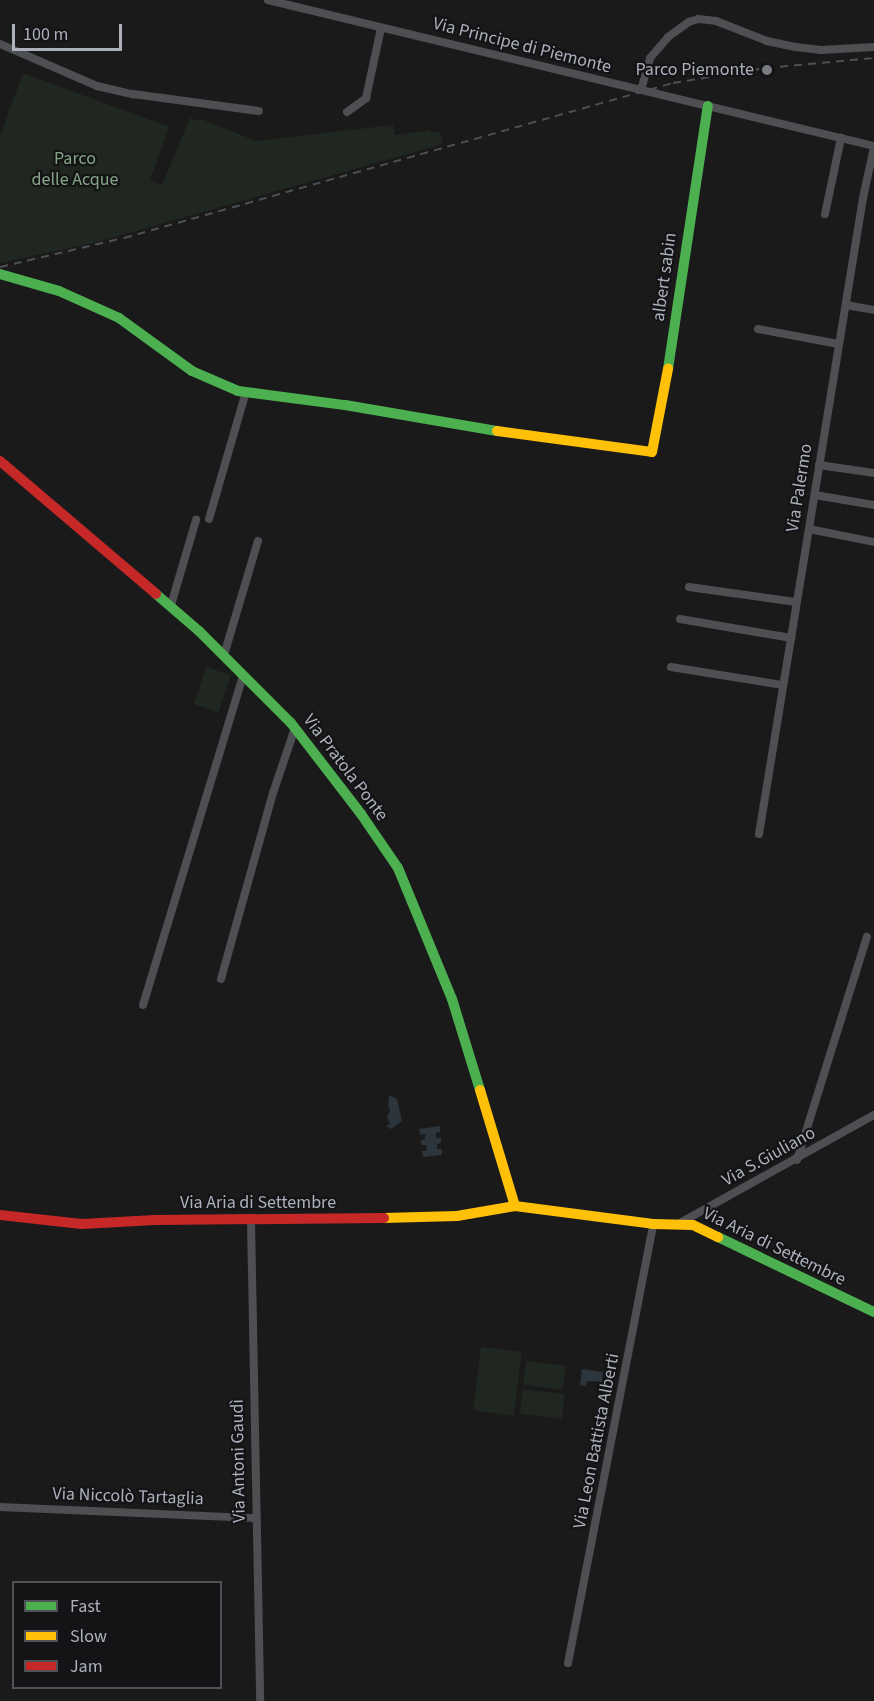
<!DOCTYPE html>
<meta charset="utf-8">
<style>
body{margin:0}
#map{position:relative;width:874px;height:1701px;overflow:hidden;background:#1a1a1a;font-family:"Source Sans 3",sans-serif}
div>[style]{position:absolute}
.green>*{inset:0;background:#202721;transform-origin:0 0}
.water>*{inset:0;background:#2d353c}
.street>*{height:8px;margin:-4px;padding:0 4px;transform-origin:4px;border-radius:4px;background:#4e4f53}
.fast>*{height:10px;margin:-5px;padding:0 5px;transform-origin:5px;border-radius:5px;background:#4caf50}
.slow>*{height:10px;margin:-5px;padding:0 5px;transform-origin:5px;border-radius:5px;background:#ffc107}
.jam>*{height:10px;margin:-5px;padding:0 5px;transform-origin:5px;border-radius:5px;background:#c62828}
.rail>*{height:2px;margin-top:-1px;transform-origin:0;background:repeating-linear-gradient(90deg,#4e4f52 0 8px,transparent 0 14px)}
.dots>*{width:16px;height:16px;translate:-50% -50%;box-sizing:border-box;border:3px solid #141416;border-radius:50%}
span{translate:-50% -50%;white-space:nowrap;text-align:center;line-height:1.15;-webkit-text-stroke:4.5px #141416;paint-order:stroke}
.street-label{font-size:18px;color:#acb0bb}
.poi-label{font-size:18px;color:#acb0bb}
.right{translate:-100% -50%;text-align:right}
.park-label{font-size:18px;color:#83a586}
.legend{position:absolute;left:12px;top:1581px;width:210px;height:108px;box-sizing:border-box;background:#141416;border:2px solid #515258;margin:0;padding:8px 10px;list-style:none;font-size:18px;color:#acb0bb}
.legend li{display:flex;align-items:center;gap:12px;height:30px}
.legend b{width:30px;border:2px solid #515258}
.scale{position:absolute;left:12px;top:24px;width:110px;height:27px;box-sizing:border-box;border:3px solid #acb0bb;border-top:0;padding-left:8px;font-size:18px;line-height:21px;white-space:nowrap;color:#acb0bb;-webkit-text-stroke:4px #141416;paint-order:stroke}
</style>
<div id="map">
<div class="green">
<div style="clip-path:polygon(23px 73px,169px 127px,150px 180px,162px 185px,190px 118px,199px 121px,201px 119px,256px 141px,393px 125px,395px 135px,430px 130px,431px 133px,440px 132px,443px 144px,93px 243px,0 263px,0 136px)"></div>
<div style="left:206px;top:667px;width:26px;height:39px;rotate:18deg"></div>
<div style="left:481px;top:1347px;width:41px;height:64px;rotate:7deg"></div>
<div style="left:526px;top:1361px;width:40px;height:24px;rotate:7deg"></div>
<div style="left:523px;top:1389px;width:42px;height:25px;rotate:7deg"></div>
</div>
<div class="water">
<div style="clip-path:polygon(389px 1095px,397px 1099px,402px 1121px,391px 1129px,386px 1126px,390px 1124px,387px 1117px,390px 1110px,388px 1105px)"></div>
<div style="clip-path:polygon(440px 1126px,440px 1132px,436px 1133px,436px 1138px,441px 1138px,441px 1143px,437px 1144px,437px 1149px,442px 1149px,442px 1155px,423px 1157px,422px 1151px,427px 1150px,426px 1145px,421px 1145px,421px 1140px,425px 1139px,425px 1134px,420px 1135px,419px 1129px)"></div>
<div style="clip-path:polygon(582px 1369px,603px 1372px,602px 1382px,587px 1381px,586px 1386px,580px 1385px)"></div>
</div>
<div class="street">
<div style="left:268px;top:0;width:623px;rotate:13.55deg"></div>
<div style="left:0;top:44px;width:106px;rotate:23.4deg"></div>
<div style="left:97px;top:86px;width:37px;rotate:13deg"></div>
<div style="left:133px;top:94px;width:127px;rotate:7.7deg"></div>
<div style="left:641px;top:90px;width:33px;rotate:-74deg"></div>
<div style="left:650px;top:58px;width:28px;rotate:-49deg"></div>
<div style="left:668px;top:37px;width:26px;rotate:-36deg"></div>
<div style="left:689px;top:22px;width:9px;rotate:-18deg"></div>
<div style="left:698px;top:19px;width:18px;rotate:6deg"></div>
<div style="left:716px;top:21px;width:55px;rotate:21.4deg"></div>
<div style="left:767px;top:41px;width:30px;rotate:12deg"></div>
<div style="left:796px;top:47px;width:25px;rotate:7deg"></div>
<div style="left:821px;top:50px;width:53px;rotate:-3.2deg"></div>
<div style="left:347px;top:112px;width:24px;rotate:-36deg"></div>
<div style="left:366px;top:98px;width:72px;rotate:-77.9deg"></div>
<div style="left:825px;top:214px;width:78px;rotate:-78.1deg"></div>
<div style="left:846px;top:305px;width:28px;rotate:10deg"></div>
<div style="left:758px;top:329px;width:82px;rotate:10.5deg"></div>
<div style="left:819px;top:465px;width:56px;rotate:8.3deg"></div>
<div style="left:815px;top:495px;width:60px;rotate:9.6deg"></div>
<div style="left:209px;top:519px;width:132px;rotate:-73.8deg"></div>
<div style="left:809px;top:529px;width:66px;rotate:11.3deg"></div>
<div style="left:689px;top:587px;width:108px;rotate:8deg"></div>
<div style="left:171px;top:605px;width:89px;rotate:-73.6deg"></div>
<div style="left:680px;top:619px;width:113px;rotate:9.7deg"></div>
<div style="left:224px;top:655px;width:119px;rotate:-73.4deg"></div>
<div style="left:671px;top:667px;width:112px;rotate:9.2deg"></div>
<div style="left:759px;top:834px;width:644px;rotate:-80.71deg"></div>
<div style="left:863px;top:198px;width:52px;rotate:-77.8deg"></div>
<div style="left:221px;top:979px;width:193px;rotate:-74.4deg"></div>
<div style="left:273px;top:793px;width:69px;rotate:-71.3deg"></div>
<div style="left:143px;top:1005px;width:345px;rotate:-73.1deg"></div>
<div style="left:797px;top:1160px;width:234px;rotate:-72.6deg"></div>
<div style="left:251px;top:1220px;width:481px;rotate:88.9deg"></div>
<div style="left:678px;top:1224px;width:224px;rotate:-29.1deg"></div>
<div style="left:0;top:1507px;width:255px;rotate:2.5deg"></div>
<div style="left:568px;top:1663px;width:447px;rotate:-79deg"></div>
</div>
<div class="fast">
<div style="left:0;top:274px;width:61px;rotate:16.1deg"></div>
<div style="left:59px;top:291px;width:66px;rotate:24.2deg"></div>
<div style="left:119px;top:318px;width:90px;rotate:36deg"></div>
<div style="left:192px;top:371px;width:50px;rotate:23.5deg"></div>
<div style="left:238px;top:391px;width:108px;rotate:7.5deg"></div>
<div style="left:345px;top:405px;width:154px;rotate:9.7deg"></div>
<div style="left:668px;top:369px;width:266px;rotate:-81.4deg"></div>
<div style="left:156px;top:594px;width:57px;rotate:40.7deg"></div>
<div style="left:199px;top:631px;width:130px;rotate:45deg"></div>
<div style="left:291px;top:723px;width:115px;rotate:52.4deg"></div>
<div style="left:361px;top:814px;width:65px;rotate:55.6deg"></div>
<div style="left:398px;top:868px;width:142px;rotate:67.6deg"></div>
<div style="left:452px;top:999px;width:95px;rotate:72.9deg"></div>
<div style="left:718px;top:1237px;width:173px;rotate:25.7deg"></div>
</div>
<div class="slow">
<div style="left:497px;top:431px;width:156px;rotate:7.7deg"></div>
<div style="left:652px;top:452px;width:85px;rotate:-79.1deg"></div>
<div style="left:480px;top:1090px;width:121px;rotate:73.2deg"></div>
<div style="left:384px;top:1218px;width:73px;rotate:-1.6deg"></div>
<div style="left:457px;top:1216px;width:59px;rotate:-9.8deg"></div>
<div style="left:515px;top:1206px;width:139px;rotate:7.4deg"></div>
<div style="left:653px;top:1224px;width:40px;rotate:1.4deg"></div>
<div style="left:693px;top:1225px;width:28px;rotate:26deg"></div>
</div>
<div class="jam">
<div style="left:0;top:461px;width:205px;rotate:40.4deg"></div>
<div style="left:0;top:1215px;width:82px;rotate:6.3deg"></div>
<div style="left:82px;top:1224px;width:73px;rotate:-3.1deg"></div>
<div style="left:155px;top:1220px;width:229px;rotate:-0.5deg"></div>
</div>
<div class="rail">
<div style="left:0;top:267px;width:127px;rotate:-13.2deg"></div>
<div style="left:124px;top:238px;width:570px;rotate:-15.77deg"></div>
<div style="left:673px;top:83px;width:94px;rotate:-9.2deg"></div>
<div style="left:766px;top:68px;width:108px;rotate:-5.3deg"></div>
</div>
<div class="dots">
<div style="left:767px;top:70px;background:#797c83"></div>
</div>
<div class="street-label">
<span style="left:522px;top:46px;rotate:14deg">Via Principe di Piemonte</span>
<span style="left:665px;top:277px;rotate:-82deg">albert sabin</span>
<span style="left:800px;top:488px;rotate:-81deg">Via Palermo</span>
<span style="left:345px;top:768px;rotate:53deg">Via Pratola Ponte</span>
<span style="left:769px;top:1157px;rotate:-29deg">Via S.Giuliano</span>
<span style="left:258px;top:1203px">Via Aria di Settembre</span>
<span style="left:774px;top:1247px;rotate:26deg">Via Aria di Settembre</span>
<span style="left:597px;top:1441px;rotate:-79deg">Via Leon Battista Alberti</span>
<span style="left:239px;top:1461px;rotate:-91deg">Via Antoni Gaudì</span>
<span style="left:128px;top:1497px;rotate:2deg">Via Niccolò Tartaglia</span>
</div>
<div class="poi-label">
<span class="right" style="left:754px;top:70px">Parco Piemonte</span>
</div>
<div class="park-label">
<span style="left:75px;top:170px">Parco<br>delle Acque</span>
</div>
<ul class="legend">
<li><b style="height:8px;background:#4caf50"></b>Fast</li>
<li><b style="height:8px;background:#ffc107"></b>Slow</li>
<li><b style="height:8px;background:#c62828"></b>Jam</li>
</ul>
<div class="scale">100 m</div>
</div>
